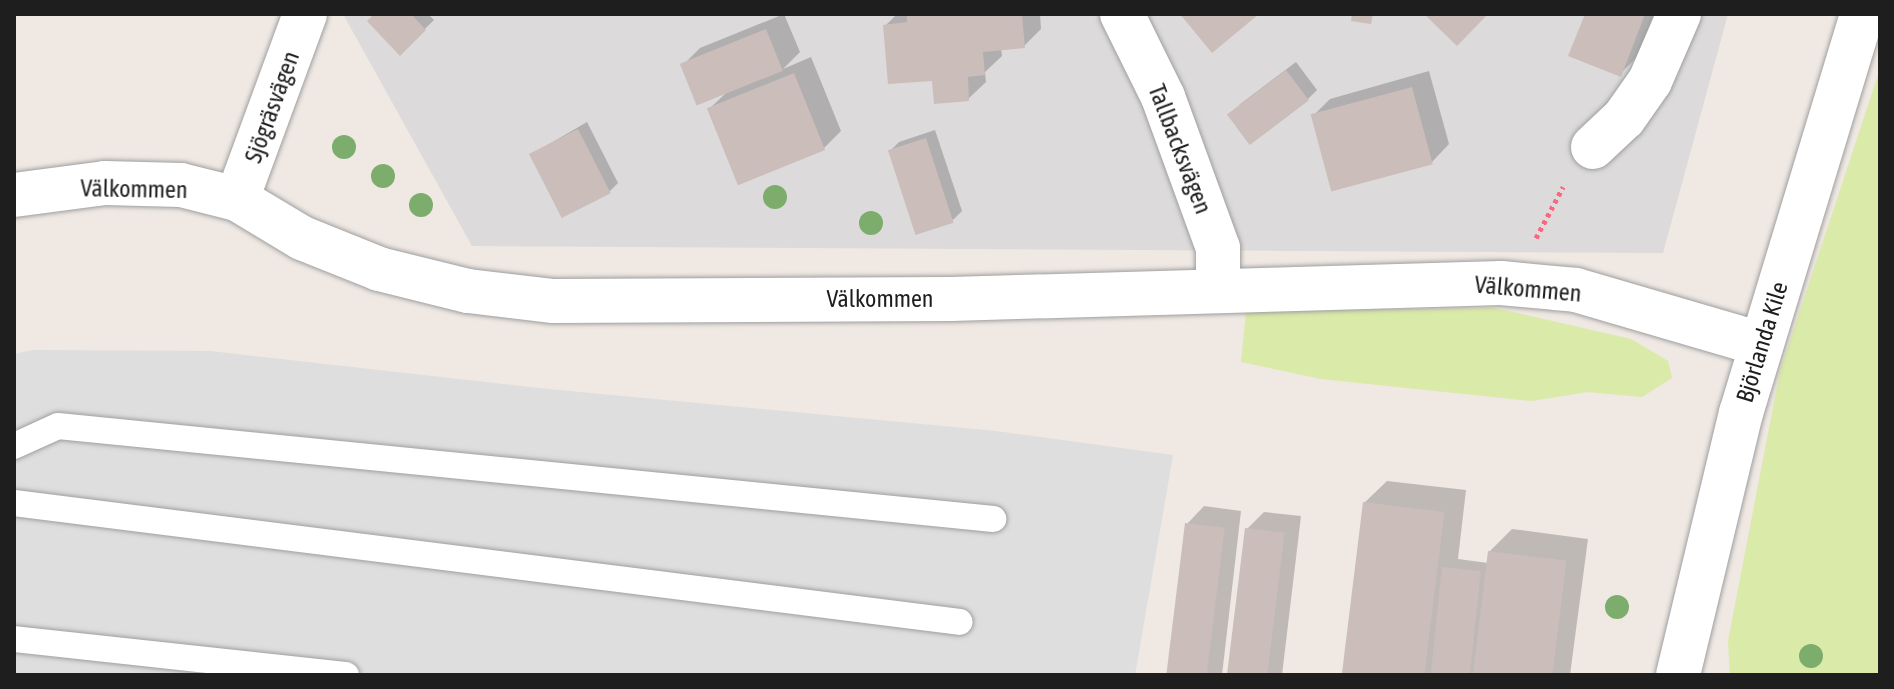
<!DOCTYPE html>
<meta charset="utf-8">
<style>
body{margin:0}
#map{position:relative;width:1894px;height:689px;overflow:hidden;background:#efe8e3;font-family:"Asap Condensed",sans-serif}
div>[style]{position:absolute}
.residential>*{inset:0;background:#dcdadb}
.grass>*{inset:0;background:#daeaa8}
.parking>*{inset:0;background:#dedede}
.shadow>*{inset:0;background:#0003}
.building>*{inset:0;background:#cbbdba;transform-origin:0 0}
.path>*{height:5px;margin-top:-2.5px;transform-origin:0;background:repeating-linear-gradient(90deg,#fc677f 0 4px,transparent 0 8px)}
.roads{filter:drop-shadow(0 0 2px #9f9f9f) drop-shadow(0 0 2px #9f9f9f)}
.lane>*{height:26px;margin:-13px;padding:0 13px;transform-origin:13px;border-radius:13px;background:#fff}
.street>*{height:44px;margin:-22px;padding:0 22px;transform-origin:22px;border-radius:22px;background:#fff}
.trees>*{width:24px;height:24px;margin:-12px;border-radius:50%;background:#7cad6c}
span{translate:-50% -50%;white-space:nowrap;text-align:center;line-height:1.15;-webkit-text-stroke:8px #fff;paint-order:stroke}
.street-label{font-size:24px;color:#1e1e1e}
.frame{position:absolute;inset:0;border:16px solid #1e1e1e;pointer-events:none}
</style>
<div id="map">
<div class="residential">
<div style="clip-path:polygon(343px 14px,1728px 14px,1663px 253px,472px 246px)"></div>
</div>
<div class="grass">
<div style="clip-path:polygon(1880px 69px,1880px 675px,1730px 675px,1728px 641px,1780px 371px)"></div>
<div style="clip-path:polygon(1495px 308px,1631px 339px,1668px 361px,1672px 378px,1642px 397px,1588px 392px,1531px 401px,1321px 379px,1241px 362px,1246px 311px)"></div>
</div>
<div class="parking">
<div style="clip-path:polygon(33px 350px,210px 351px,548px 389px,996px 431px,1173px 455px,1135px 675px,14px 675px,14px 354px)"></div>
</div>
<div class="shadow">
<div style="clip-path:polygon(377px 14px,428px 14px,434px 20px,400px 53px)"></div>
<div style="clip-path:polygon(784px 14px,800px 52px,783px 69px,811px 57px,841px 131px,824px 148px,709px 109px,726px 93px,682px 66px,700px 48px)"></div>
<div style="clip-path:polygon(897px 14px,1040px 14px,1041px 29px,1024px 46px,1001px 48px,1002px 56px,985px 72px,986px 82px,968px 99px,934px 79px,885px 26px)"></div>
<div style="clip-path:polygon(1587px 14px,1654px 14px,1637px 57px,1620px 74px)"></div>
<div style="clip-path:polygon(1296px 62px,1317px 90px,1308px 99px,1239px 105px)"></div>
<div style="clip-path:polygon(1429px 71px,1449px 144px,1432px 162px,1313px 116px,1330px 99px)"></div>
<div style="clip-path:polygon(587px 122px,618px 183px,609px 192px,532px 154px)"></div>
<div style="clip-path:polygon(935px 130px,962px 211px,953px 220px,890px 151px,899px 142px)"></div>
<div style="clip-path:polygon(1387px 481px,1466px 490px,1458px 559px,1488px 563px,1489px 552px,1512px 529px,1588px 539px,1570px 675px,1344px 675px,1364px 503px)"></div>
<div style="clip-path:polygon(1204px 506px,1241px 511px,1222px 675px,1169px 675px,1187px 524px)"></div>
<div style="clip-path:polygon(1264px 512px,1301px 516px,1282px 675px,1229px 675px,1247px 529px)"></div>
</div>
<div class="building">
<div style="clip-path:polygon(374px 14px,411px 14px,426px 30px,400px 56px,367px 21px)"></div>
<div style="clip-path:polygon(907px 14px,1022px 14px,1025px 48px,983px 52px,985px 75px,968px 77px,969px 101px,934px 104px,932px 81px,888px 84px,883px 25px,907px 22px)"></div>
<div style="clip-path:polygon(1180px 14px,1259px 14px,1212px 53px)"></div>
<div style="clip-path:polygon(1352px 14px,1373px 14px,1371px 24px,1351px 21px)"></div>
<div style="clip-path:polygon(1424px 14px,1488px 14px,1457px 46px)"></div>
<div style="clip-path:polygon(1585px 14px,1645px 14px,1621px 77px,1568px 56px)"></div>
<div style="left:766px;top:29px;width:45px;height:93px;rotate:68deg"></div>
<div style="left:1286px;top:70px;width:38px;height:74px;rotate:53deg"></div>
<div style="left:794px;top:73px;width:83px;height:94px;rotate:68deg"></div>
<div style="left:1412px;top:87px;width:80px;height:105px;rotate:75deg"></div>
<div style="left:578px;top:129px;width:72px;height:55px;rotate:63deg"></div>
<div style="left:926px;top:138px;width:89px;height:40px;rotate:72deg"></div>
<div style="left:1363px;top:502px;width:82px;height:174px;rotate:7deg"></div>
<div style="left:1185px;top:523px;width:40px;height:153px;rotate:7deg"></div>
<div style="left:1245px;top:528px;width:40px;height:148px;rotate:7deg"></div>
<div style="left:1488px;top:551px;width:79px;height:125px;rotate:7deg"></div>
<div style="left:1442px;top:567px;width:39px;height:109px;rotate:6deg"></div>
</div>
<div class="path">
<div style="left:1536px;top:238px;width:58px;rotate:-62.1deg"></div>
</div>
<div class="roads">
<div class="lane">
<div style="left:14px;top:446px;width:48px;rotate:-24.4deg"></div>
<div style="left:58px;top:426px;width:940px;rotate:5.68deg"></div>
<div style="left:14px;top:503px;width:953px;rotate:7.17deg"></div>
<div style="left:14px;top:639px;width:334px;rotate:6.2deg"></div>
</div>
<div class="street">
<div style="left:1122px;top:14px;width:93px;rotate:63.7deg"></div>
<div style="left:1163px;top:97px;width:161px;rotate:70deg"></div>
<div style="left:1218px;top:248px;width:40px;rotate:90deg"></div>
<div style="left:1593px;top:147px;width:42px;rotate:-43.1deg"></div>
<div style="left:1624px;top:118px;width:45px;rotate:-54.9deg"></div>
<div style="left:1650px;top:81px;width:73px;rotate:-66.6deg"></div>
<div style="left:14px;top:195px;width:92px;rotate:-7.5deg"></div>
<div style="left:105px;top:183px;width:76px;rotate:1.5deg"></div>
<div style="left:181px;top:185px;width:58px;rotate:14deg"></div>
<div style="left:237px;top:199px;width:76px;rotate:31deg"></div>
<div style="left:302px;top:238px;width:83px;rotate:21.9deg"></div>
<div style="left:379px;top:269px;width:92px;rotate:13.9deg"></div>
<div style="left:468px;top:291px;width:86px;rotate:6.7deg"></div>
<div style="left:553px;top:301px;width:398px;rotate:-0.3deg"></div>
<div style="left:951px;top:299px;width:550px;rotate:-1.67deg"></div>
<div style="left:1501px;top:283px;width:75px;rotate:5.3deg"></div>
<div style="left:1576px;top:290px;width:193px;rotate:16.3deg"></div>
<div style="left:237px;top:199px;width:197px;rotate:-69.8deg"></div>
<div style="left:1678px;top:675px;width:269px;rotate:-76.5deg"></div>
<div style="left:1741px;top:413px;width:417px;rotate:-73.1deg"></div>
</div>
</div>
<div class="trees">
<div style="left:344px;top:147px"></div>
<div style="left:383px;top:176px"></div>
<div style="left:775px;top:197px"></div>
<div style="left:421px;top:205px"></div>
<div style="left:871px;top:223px"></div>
<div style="left:1617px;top:607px"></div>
<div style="left:1811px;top:656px"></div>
</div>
<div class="street-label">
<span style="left:272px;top:107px;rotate:-70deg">Sjögräsvägen</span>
<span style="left:1180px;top:149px;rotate:69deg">Tallbacksvägen</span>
<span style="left:134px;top:189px;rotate:1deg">Välkommen</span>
<span style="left:1528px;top:289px;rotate:5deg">Välkommen</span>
<span style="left:880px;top:299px">Välkommen</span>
<span style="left:1762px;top:342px;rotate:-73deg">Björlanda Kile</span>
</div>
<div class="frame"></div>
</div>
